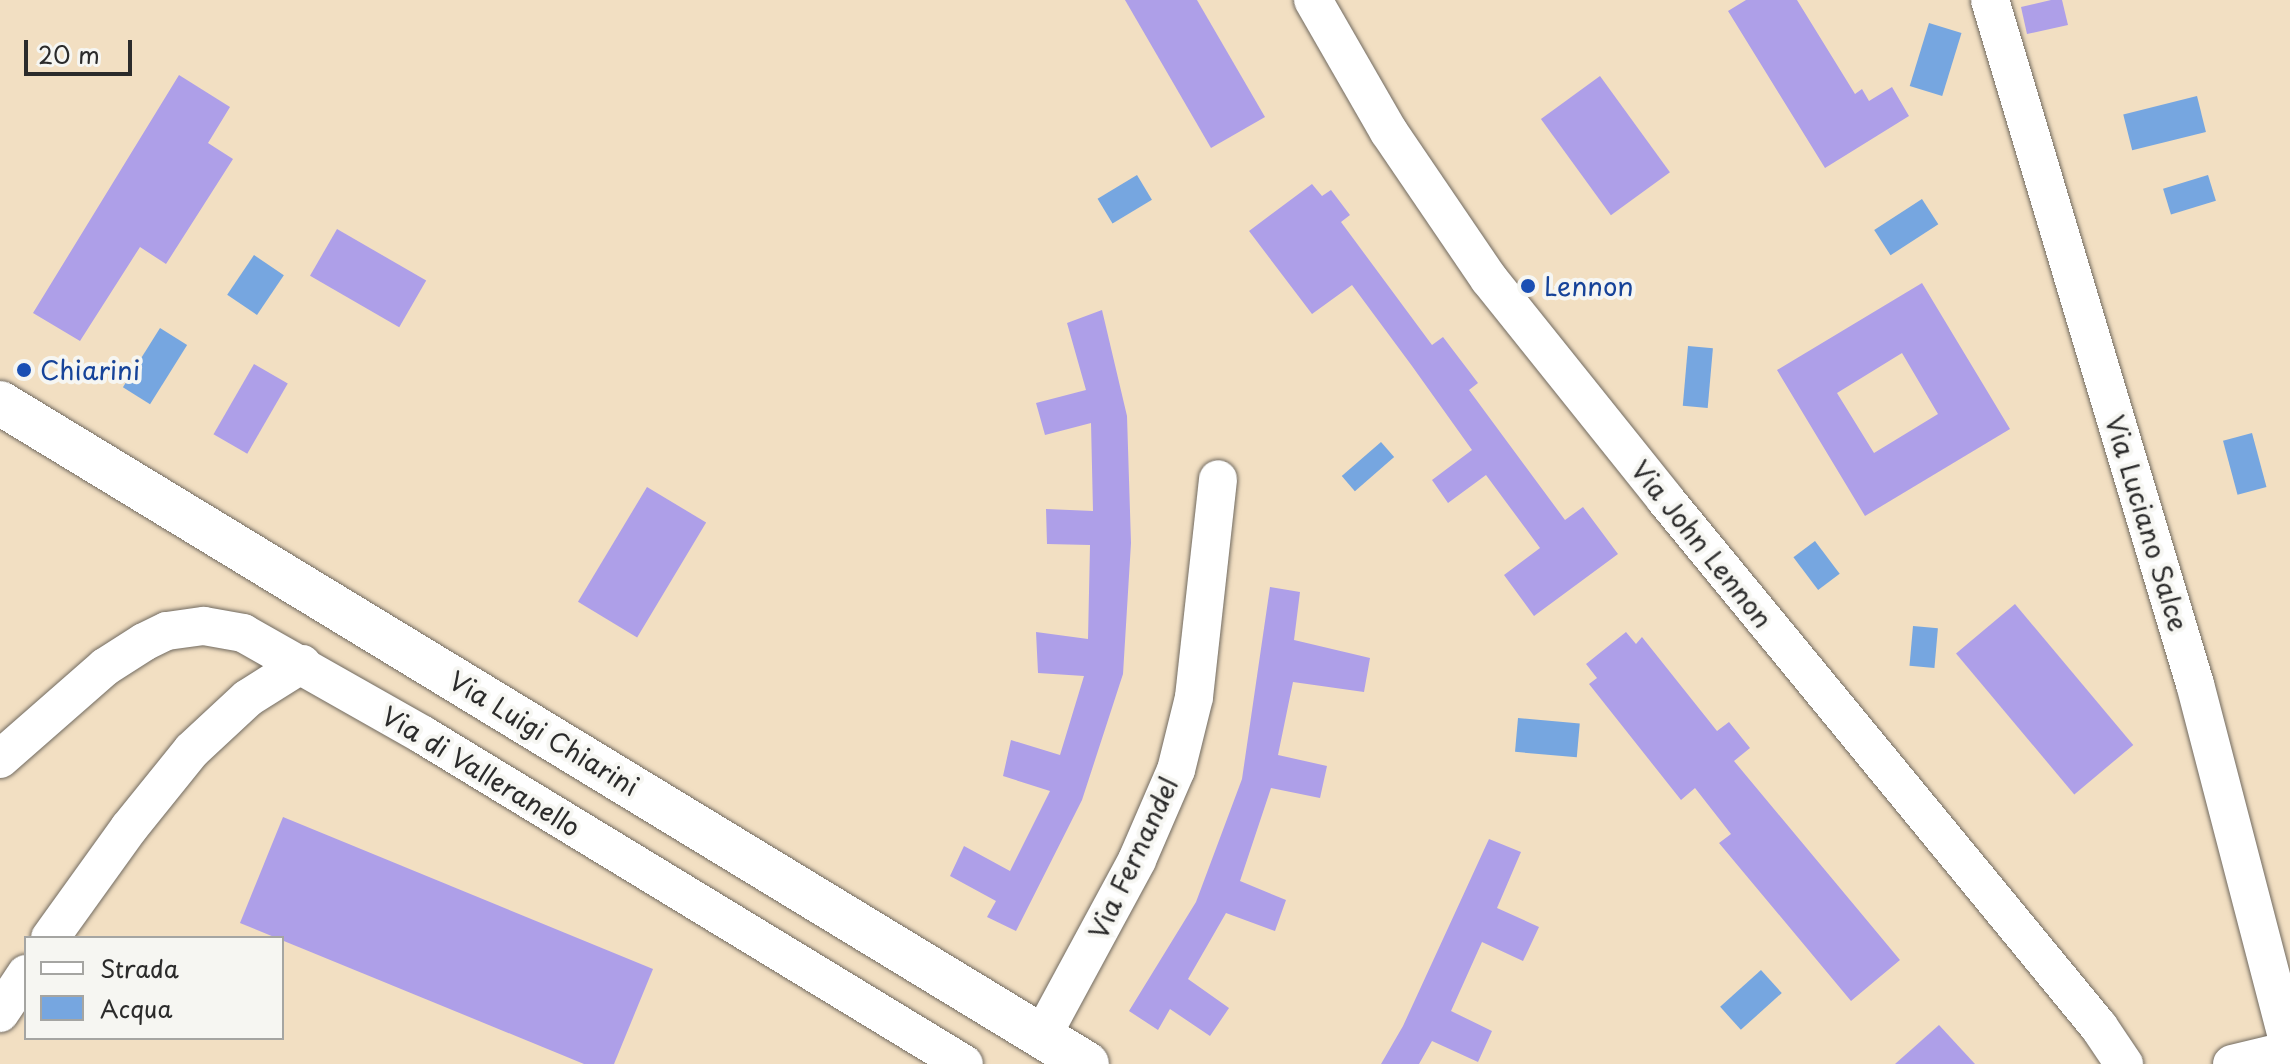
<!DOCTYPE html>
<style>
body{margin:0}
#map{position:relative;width:2290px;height:1064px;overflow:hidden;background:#f2dfc2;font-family:"Playpen Sans",sans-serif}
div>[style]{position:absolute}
.water>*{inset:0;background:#76a6e0;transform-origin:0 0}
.building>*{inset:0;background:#ae9fe8;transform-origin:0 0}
.roads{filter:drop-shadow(0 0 2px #716a60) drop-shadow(0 0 2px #716a60)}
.street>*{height:38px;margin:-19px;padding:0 19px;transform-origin:19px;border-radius:19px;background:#fff}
.secondary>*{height:44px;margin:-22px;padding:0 22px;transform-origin:22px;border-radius:22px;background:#fff}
.dots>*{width:22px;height:22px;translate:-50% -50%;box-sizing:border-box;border:4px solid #f6f6f2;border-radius:50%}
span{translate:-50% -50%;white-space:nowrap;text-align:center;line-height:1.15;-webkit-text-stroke:8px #f6f6f2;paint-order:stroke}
.transit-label{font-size:26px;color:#164399}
.left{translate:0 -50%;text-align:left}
.street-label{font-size:26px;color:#2b2b2b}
.legend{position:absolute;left:24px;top:936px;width:260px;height:104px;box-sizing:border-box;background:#f6f6f2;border:2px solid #a5a5a2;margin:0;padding:10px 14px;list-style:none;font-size:24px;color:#2b2b2b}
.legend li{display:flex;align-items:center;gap:16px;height:40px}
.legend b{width:40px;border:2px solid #a5a5a2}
.scale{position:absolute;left:24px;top:40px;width:108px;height:36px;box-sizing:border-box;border:4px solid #2b2b2b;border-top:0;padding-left:10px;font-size:24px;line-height:28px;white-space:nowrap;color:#2b2b2b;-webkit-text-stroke:6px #f6f6f2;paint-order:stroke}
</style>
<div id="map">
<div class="water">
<div style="left:1929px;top:23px;width:34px;height:66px;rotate:17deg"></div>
<div style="left:2197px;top:96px;width:37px;height:76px;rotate:76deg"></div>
<div style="left:1137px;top:175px;width:29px;height:46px;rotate:59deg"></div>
<div style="left:2208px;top:175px;width:27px;height:47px;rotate:73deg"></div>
<div style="left:1922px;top:199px;width:30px;height:57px;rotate:57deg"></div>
<div style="left:254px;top:255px;width:36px;height:48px;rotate:34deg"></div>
<div style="left:160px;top:328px;width:32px;height:70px;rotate:32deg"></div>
<div style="left:1688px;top:346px;width:25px;height:60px;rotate:5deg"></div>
<div style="left:2252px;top:433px;width:56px;height:30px;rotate:75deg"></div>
<div style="left:1381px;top:442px;width:20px;height:52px;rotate:49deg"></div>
<div style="left:1815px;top:541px;width:41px;height:27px;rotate:53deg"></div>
<div style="left:1913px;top:626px;width:25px;height:40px;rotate:5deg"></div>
<div style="left:1518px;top:718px;width:62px;height:34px;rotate:5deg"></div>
<div style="left:1761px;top:970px;width:31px;height:55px;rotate:48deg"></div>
</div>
<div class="building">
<div style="clip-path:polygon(1125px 0,1197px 0,1265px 117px,1211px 148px)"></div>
<div style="clip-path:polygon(1746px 0,1797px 0,1855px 94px,1862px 89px,1869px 101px,1892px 87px,1909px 116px,1825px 168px,1728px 11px)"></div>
<div style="clip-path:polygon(2051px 0,2062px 0,2068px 25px,2027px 34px,2021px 7px)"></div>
<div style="clip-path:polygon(179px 75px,230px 107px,208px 143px,233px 159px,166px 264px,140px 247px,80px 341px,33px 313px)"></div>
<div style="left:1600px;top:76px;width:119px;height:73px;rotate:54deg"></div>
<div style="clip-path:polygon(1312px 184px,1322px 196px,1331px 190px,1350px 215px,1341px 222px,1432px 345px,1443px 337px,1478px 383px,1469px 390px,1565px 520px,1583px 507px,1618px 554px,1534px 616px,1504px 575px,1540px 548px,1486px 475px,1448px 503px,1432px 480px,1472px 450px,1412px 366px,1352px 285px,1312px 314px,1249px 231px)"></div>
<div style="left:337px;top:229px;width:103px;height:54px;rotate:30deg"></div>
<div style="clip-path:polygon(evenodd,1922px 283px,2010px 429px,1865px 516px,1777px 370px,1922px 283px,1902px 353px,1938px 414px,1874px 453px,1837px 393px,1902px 353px)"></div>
<div style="clip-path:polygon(1102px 310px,1127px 416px,1131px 543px,1123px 674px,1082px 800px,1016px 931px,987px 917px,996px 901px,950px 876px,964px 846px,1010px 871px,1050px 791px,1003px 776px,1011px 740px,1060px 755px,1084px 676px,1038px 673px,1036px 632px,1088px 639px,1090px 545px,1047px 544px,1046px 509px,1093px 511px,1091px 423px,1045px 435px,1036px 403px,1086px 390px,1067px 323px)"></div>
<div style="left:254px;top:364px;width:39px;height:81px;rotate:30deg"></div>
<div style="left:647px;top:487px;width:69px;height:134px;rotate:31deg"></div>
<div style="clip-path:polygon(1270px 587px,1300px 592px,1294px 640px,1370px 658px,1364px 692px,1293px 682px,1278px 755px,1327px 766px,1320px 798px,1271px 788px,1240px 881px,1286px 900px,1275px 931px,1226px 913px,1188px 979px,1229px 1008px,1210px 1036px,1170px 1009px,1158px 1030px,1129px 1011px,1196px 902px,1242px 779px)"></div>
<div style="left:2015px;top:604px;width:184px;height:77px;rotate:50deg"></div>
<div style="clip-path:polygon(1626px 632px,1636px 644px,1642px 637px,1717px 731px,1729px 722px,1750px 748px,1734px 761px,1900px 960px,1851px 1001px,1719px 843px,1731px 834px,1695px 788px,1681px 800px,1589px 684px,1597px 678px,1586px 664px)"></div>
<div style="clip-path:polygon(283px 817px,653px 969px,614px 1064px,584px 1064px,240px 923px)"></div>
<div style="clip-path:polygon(1489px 839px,1521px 852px,1497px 908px,1539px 927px,1523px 961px,1482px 942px,1451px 1011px,1492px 1031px,1478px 1062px,1432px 1041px,1419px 1064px,1381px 1064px,1403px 1026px)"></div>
<div style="clip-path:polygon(1939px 1025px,1975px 1064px,1895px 1064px)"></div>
</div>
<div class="roads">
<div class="street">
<div style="left:1313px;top:0;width:152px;rotate:60.1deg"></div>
<div style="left:1389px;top:132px;width:178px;rotate:55.8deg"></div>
<div style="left:1489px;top:279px;width:282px;rotate:51.3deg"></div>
<div style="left:1665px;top:499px;width:683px;rotate:50.58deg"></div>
<div style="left:2099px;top:1027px;width:45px;rotate:56deg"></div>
<div style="left:1990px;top:0;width:714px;rotate:73.32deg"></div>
<div style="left:2195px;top:684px;width:378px;rotate:75.4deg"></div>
<div style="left:0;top:759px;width:140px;rotate:-41.2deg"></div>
<div style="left:105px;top:667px;width:46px;rotate:-32.7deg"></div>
<div style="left:144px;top:642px;width:25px;rotate:-26deg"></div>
<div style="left:167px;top:631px;width:37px;rotate:-8deg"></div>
<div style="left:204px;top:626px;width:40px;rotate:10deg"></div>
<div style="left:243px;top:633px;width:207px;rotate:29.5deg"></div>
<div style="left:423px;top:735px;width:633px;rotate:31.31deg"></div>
<div style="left:50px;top:938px;width:135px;rotate:-54.3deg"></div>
<div style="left:129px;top:828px;width:100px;rotate:-51.1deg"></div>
<div style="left:192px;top:750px;width:76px;rotate:-42.9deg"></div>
<div style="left:248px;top:698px;width:64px;rotate:-32.2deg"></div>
<div style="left:0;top:1013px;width:47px;rotate:-56.3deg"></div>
<div style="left:1042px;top:1036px;width:200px;rotate:-61.6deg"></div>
<div style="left:1137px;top:860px;width:98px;rotate:-66.6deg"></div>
<div style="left:1176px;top:770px;width:75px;rotate:-76.1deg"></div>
<div style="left:1194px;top:697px;width:219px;rotate:-83.7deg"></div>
<div style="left:2232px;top:1064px;width:60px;rotate:-13.6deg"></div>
</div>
<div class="secondary">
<div style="left:0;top:403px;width:1272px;rotate:31.3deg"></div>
</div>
</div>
<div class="dots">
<div style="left:1528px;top:286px;background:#1a4fb4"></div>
<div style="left:24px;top:370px;background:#1a4fb4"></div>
</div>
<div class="transit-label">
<span class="left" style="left:1544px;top:286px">Lennon</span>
<span class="left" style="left:40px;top:370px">Chiarini</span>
</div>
<div class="street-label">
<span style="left:2147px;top:523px;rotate:73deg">Via Luciano Salce</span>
<span style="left:1702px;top:544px;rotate:51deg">Via John Lennon</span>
<span style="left:544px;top:733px;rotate:31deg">Via Luigi Chiarini</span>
<span style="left:481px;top:771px;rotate:31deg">Via di Valleranello</span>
<span style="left:1133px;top:858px;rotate:-65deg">Via Fernandel</span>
</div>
<ul class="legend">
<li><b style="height:10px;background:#fff"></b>Strada</li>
<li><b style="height:22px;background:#76a6e0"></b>Acqua</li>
</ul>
<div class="scale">20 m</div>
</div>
